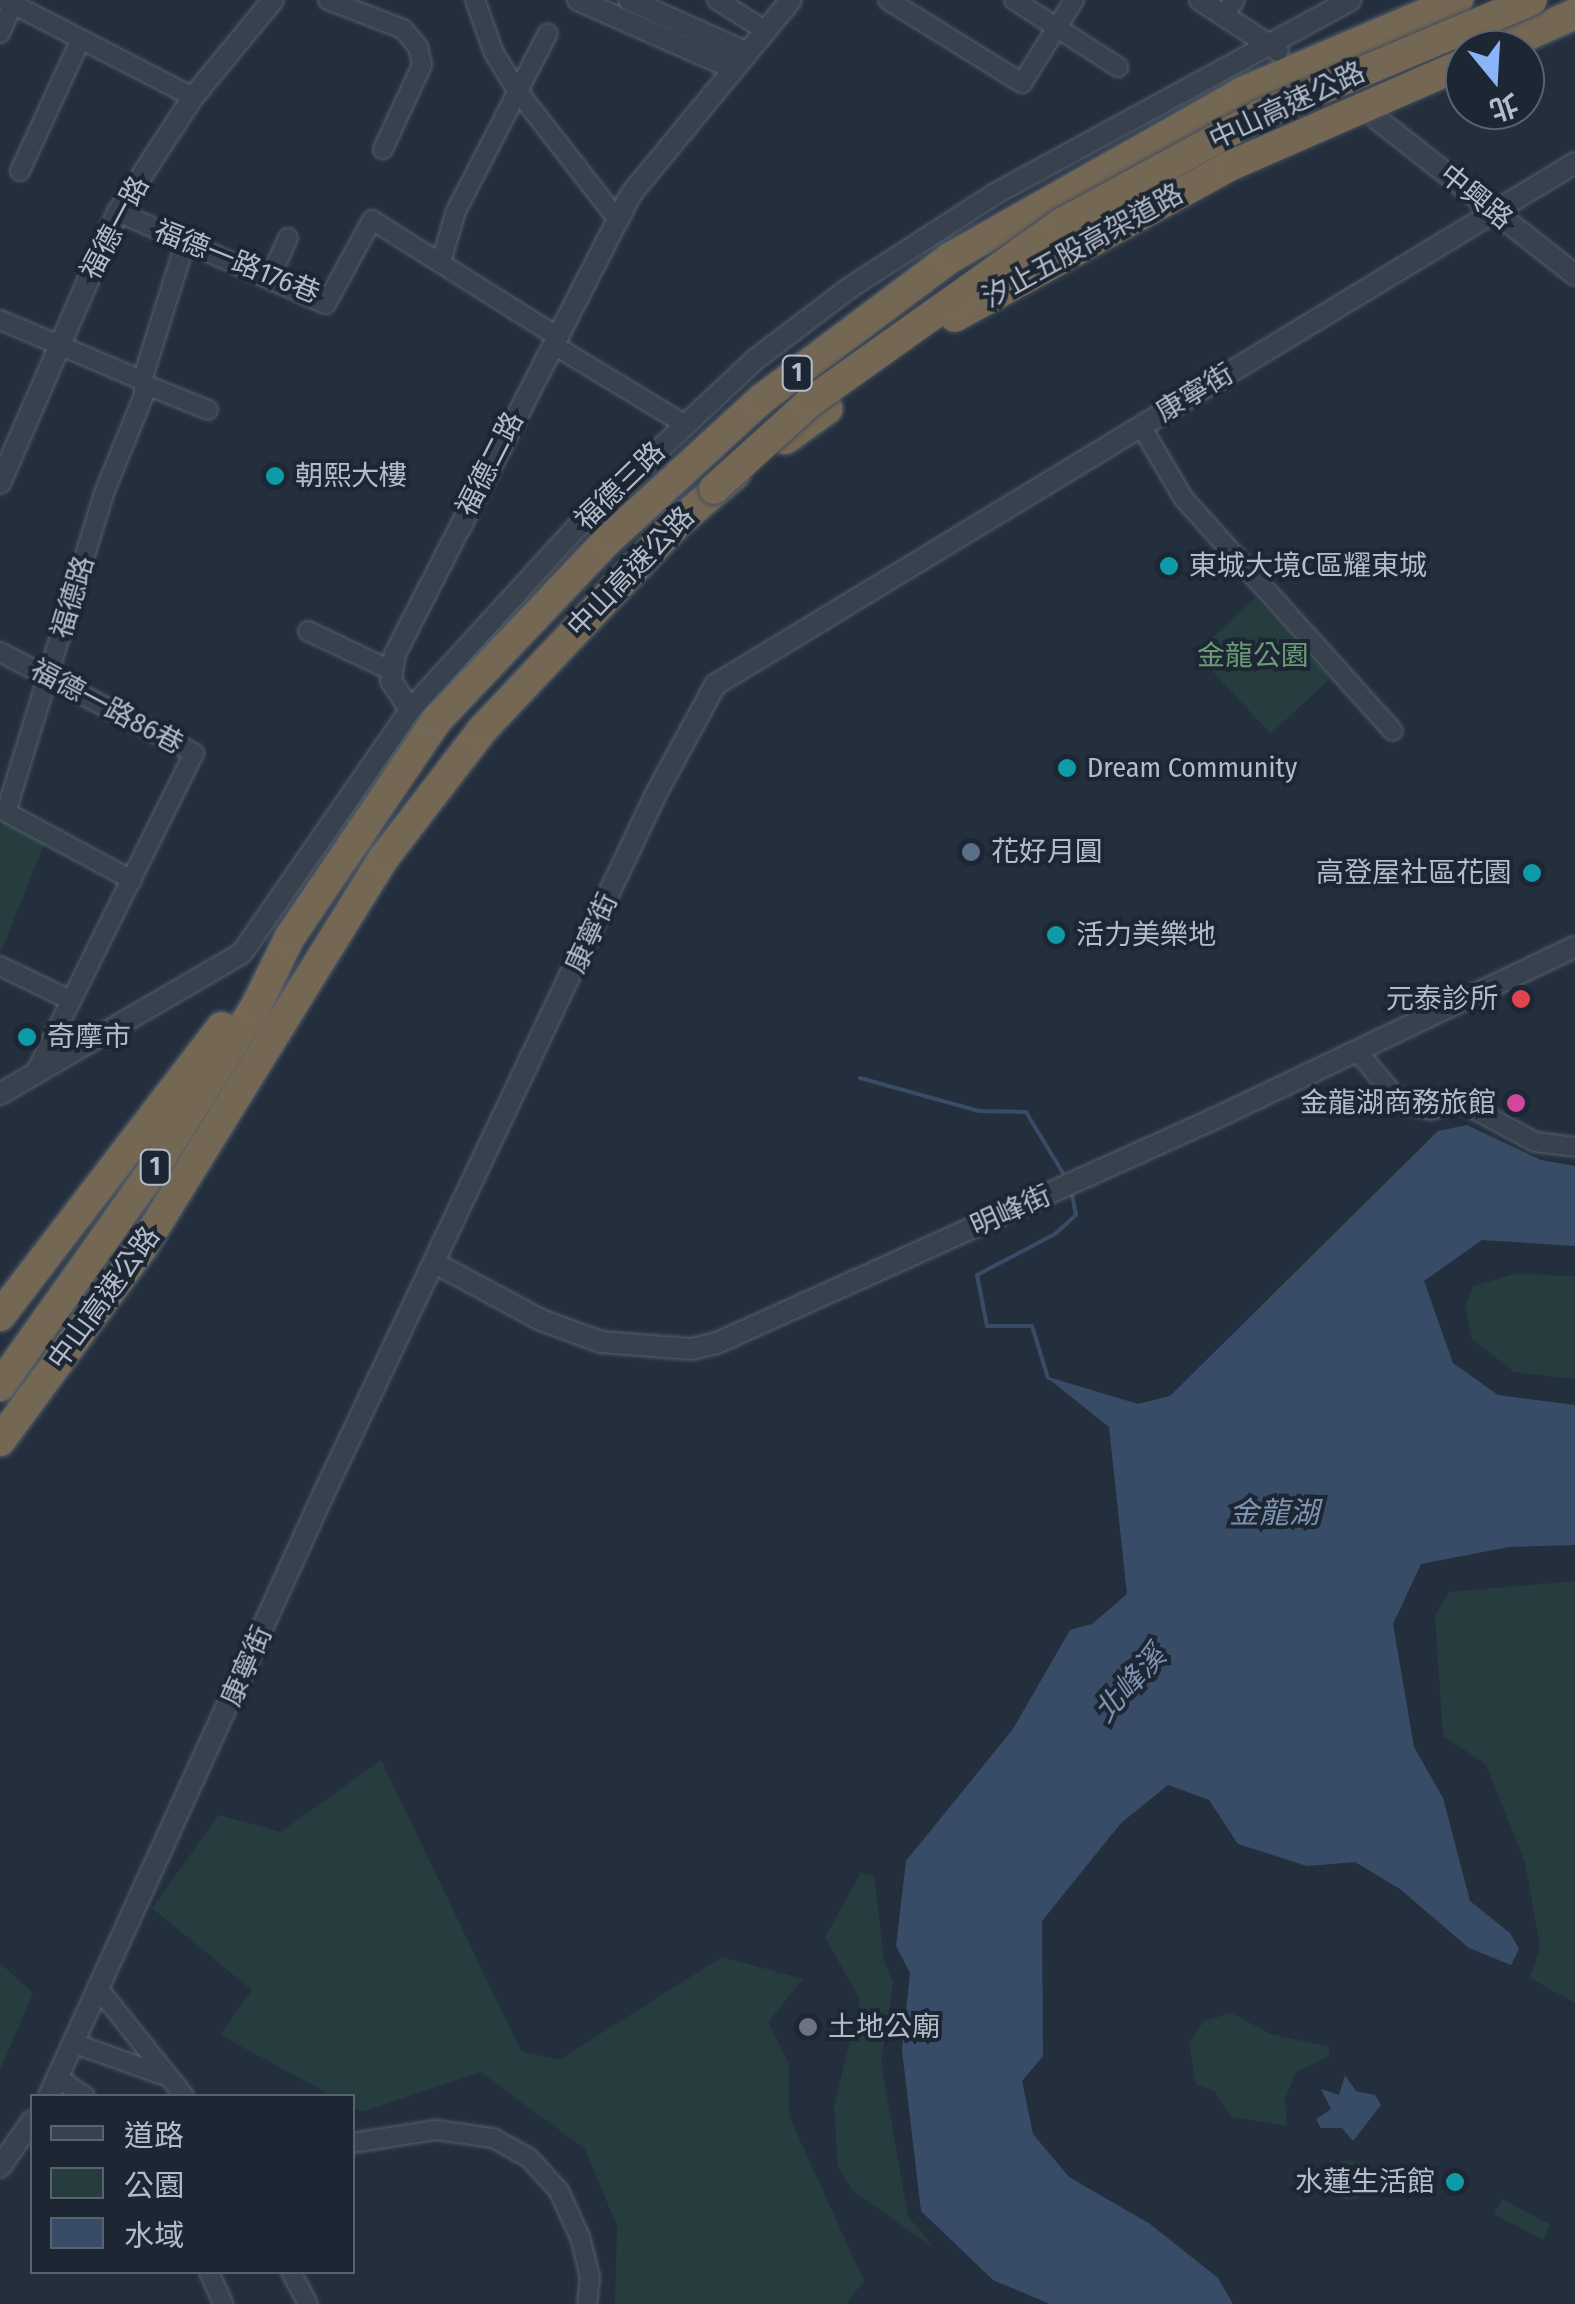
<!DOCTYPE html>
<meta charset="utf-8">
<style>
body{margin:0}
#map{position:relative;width:1575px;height:2304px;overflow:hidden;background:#242f3e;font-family:"Fira Sans Condensed","Noto Sans TC",sans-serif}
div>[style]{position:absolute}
.green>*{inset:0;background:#263c3f;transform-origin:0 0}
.round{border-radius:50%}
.water>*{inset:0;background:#394c67}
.stream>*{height:4px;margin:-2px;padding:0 2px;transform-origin:2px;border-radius:2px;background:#394c67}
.roads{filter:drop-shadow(0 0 2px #565f6c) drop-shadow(0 0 2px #565f6c)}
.minor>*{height:18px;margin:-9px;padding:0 9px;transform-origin:9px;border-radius:9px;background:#38414e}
.tertiary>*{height:20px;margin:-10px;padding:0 10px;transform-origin:10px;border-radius:10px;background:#38414e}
.motorway>*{height:30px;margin:-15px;padding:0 15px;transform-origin:15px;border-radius:15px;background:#746855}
.bridges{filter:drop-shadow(0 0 2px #434c59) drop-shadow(0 0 2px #434c59)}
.motorway-bridge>*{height:30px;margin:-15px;padding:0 15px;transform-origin:15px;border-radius:15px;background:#746855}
.dots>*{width:28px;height:28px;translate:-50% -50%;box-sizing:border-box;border:5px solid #1d2633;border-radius:50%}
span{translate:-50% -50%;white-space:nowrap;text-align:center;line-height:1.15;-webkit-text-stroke:8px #1d2633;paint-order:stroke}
.shield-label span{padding:2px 8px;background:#1d2633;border:2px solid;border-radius:8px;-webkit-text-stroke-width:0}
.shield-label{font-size:25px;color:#b4bcc9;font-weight:700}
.street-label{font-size:28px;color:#b4bcc9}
.poi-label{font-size:28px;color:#b4bcc9}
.left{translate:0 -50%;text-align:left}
.right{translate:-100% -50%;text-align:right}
.park-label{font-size:28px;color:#6b9a76}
.water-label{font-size:30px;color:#7c92b1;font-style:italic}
.legend{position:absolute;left:30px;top:2094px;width:325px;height:180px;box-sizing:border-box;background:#1d2633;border:2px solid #59626f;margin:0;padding:12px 18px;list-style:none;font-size:30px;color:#b4bcc9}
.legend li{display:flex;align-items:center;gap:20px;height:50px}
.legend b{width:50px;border:2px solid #59626f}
.north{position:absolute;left:1445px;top:30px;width:100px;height:100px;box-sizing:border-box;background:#1d2633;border:2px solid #59626f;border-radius:50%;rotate:162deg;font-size:28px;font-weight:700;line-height:40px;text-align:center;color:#b4bcc9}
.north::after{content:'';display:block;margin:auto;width:35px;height:45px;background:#8ab4f8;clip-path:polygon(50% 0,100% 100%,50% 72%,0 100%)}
</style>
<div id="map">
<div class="green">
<div style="left:1255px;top:598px;width:110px;height:81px;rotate:47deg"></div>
<div style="clip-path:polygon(2px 818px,45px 842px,0 954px,0 826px)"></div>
<div style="clip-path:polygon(1515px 1274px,1575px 1276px,1575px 1379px,1514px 1372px,1472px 1339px,1465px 1309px,1473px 1286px)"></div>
<div style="clip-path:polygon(1575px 1581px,1575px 2003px,1530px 1978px,1540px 1947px,1525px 1862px,1486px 1764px,1443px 1736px,1435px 1615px,1449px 1592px)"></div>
<div style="clip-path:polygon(381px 1760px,521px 2051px,559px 2060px,722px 1957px,803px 1979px,768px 2022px,789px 2064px,789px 2116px,864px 2281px,846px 2304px,615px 2304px,617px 2226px,585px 2149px,481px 2072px,362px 2112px,353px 2107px,352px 2096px,333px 2096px,220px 2035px,252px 1990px,152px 1908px,219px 1815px,281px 1832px)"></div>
<div style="clip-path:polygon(861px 1873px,874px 1876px,884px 1961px,893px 1983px,881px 2063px,908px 2216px,934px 2248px,852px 2190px,838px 2167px,834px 2106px,860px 2000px,825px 1937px)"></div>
<div style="clip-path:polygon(0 1963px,33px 1993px,0 2070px)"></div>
<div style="clip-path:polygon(1231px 2013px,1271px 2034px,1328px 2047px,1330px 2056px,1296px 2072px,1285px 2099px,1287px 2126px,1231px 2117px,1213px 2090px,1196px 2085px,1189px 2044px,1204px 2021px)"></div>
<div class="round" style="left:1330px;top:2160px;width:40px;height:40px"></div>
<div style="left:1502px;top:2199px;width:55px;height:17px;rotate:28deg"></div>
</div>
<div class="water">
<div style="clip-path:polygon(1467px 1125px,1541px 1160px,1575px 1166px,1575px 1246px,1482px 1240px,1424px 1281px,1453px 1363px,1498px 1395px,1575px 1405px,1575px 1545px,1509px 1547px,1421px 1564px,1393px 1624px,1414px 1747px,1443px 1798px,1470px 1901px,1510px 1933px,1519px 1949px,1511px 1965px,1469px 1948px,1400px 1889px,1355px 1862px,1307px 1866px,1238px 1844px,1209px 1800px,1168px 1785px,1121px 1823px,1042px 1921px,1043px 2056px,1022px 2081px,1033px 2134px,1069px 2177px,1150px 2224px,1218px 2278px,1233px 2304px,1050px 2304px,993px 2280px,921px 2211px,902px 2050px,910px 1973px,896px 1946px,906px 1861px,1013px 1729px,1070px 1630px,1092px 1624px,1127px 1594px,1109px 1427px,1045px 1376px,1138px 1404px,1170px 1396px,1438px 1131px)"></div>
<div style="clip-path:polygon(1345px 2075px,1356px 2091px,1375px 2095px,1381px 2105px,1353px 2141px,1342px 2128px,1321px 2128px,1316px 2119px,1331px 2109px,1321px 2089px,1339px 2095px)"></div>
</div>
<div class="stream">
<div style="left:860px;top:1078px;width:123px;rotate:15.5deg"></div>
<div style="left:979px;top:1111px;width:47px;rotate:1.2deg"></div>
<div style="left:1026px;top:1112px;width:71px;rotate:58.8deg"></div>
<div style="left:1048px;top:1378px;width:54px;rotate:-107.1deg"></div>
<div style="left:1032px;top:1326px;width:45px;rotate:180deg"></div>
<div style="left:987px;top:1326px;width:52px;rotate:-101.1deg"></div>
<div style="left:977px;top:1275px;width:88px;rotate:-27.7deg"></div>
<div style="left:1055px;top:1234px;width:28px;rotate:-42deg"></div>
<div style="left:1076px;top:1215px;width:20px;rotate:-101deg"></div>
</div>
<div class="roads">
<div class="minor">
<div style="left:5px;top:0;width:212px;rotate:27.3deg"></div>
<div style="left:328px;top:0;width:80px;rotate:21.1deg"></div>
<div style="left:403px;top:29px;width:23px;rotate:50deg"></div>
<div style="left:418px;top:47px;width:18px;rotate:77deg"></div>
<div style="left:422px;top:65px;width:93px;rotate:114.9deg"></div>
<div style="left:475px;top:0;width:56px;rotate:70.3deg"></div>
<div style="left:494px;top:53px;width:42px;rotate:58.6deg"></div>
<div style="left:516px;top:89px;width:166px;rotate:52.1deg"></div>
<div style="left:717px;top:0;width:58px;rotate:32.3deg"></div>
<div style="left:888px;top:0;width:158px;rotate:31.8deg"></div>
<div style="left:1022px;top:83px;width:98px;rotate:-57.9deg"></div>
<div style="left:1014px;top:0;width:124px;rotate:32.8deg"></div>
<div style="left:1223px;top:14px;width:18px;rotate:-49deg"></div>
<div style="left:0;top:33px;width:32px;rotate:-66deg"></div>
<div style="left:20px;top:171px;width:145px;rotate:-65.2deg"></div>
<div style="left:118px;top:212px;width:227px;rotate:23.9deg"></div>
<div style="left:326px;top:304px;width:96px;rotate:-61.3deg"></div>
<div style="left:372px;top:220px;width:220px;rotate:32.2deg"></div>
<div style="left:441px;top:262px;width:53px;rotate:-73.6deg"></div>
<div style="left:456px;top:211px;width:200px;rotate:-62.7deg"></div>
<div style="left:270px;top:278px;width:44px;rotate:-65.8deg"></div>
<div style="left:0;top:320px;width:156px;rotate:23deg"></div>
<div style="left:554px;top:345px;width:152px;rotate:31.3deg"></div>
<div style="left:144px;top:384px;width:69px;rotate:22.1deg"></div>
<div style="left:1141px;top:426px;width:85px;rotate:59.5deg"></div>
<div style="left:1184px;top:499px;width:312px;rotate:48deg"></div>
<div style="left:308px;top:631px;width:91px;rotate:25.4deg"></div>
<div style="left:0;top:652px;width:219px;rotate:27.5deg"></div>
<div style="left:194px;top:753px;width:360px;rotate:116.4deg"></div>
<div style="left:0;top:809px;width:150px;rotate:28.3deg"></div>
<div style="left:6px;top:812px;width:334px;rotate:-72.9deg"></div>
<div style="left:104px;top:493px;width:106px;rotate:-67.8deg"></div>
<div style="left:144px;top:395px;width:21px;rotate:-90deg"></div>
<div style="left:144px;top:374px;width:136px;rotate:-72.5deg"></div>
<div style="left:0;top:966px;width:78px;rotate:25.9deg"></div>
<div style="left:1358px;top:1052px;width:67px;rotate:49.9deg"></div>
<div style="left:1401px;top:1103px;width:31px;rotate:13deg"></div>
<div style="left:1431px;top:1110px;width:29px;rotate:-18deg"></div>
<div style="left:1459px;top:1101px;width:86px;rotate:28.3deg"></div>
<div style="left:1535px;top:1142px;width:40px;rotate:7.1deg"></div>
<div style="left:101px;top:1992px;width:133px;rotate:51.4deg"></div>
<div style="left:76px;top:2044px;width:89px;rotate:19.7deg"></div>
<div style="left:61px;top:2080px;width:29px;rotate:34deg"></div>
<div style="left:352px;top:2143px;width:85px;rotate:-8.8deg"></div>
<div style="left:436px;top:2130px;width:58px;rotate:8deg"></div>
<div style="left:493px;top:2138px;width:41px;rotate:29.1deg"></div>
<div style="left:529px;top:2158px;width:45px;rotate:47.7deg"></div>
<div style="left:559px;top:2191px;width:51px;rotate:65.5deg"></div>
<div style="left:580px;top:2237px;width:41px;rotate:76deg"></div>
<div style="left:590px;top:2277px;width:27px;rotate:96deg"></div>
<div style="left:209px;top:2272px;width:35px;rotate:66deg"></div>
<div style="left:291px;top:2272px;width:36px;rotate:62deg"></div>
</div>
<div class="tertiary">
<div style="left:578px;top:0;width:168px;rotate:23.8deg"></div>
<div style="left:629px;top:0;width:127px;rotate:24.1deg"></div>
<div style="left:1200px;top:0;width:93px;rotate:33.2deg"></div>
<div style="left:1377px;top:119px;width:252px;rotate:38.2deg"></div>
<div style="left:0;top:483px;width:296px;rotate:-66.5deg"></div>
<div style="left:118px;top:212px;width:137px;rotate:-56.9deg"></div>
<div style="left:193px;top:97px;width:126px;rotate:-50.5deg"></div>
<div style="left:410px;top:710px;width:35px;rotate:-123deg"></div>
<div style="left:391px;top:681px;width:27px;rotate:-82deg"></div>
<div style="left:395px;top:654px;width:517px;rotate:-62.84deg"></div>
<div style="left:631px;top:194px;width:251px;rotate:-50.5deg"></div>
<div style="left:0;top:1094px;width:280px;rotate:-30.2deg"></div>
<div style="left:242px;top:953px;width:295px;rotate:-55.3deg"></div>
<div style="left:410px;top:710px;width:249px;rotate:-47.6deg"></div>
<div style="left:578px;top:526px;width:244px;rotate:-43.2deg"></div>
<div style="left:756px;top:359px;width:119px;rotate:-37.2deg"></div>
<div style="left:851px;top:287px;width:169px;rotate:-32.9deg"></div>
<div style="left:993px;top:195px;width:407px;rotate:-28.6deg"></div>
<div style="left:435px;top:1263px;width:120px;rotate:28.3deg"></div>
<div style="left:541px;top:1320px;width:64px;rotate:20.1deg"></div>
<div style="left:601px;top:1342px;width:90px;rotate:4.4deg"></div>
<div style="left:691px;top:1349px;width:27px;rotate:-13deg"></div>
<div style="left:717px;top:1343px;width:547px;rotate:-24.27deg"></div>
<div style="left:1216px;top:1118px;width:398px;rotate:-25.5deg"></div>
<div style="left:49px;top:2096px;width:661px;rotate:-65.49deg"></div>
<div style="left:323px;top:1495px;width:778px;rotate:-64.59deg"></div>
<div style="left:657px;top:792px;width:122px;rotate:-61.5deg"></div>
<div style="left:715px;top:685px;width:1006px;rotate:-31.26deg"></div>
<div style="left:0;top:2167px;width:56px;rotate:-55.2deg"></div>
</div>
<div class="motorway">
<div style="left:1494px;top:50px;width:89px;rotate:-24deg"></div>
<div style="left:785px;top:439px;width:52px;rotate:-35.5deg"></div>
<div style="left:0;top:1316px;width:364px;rotate:-52.5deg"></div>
<div style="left:0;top:1386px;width:268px;rotate:-54.7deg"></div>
<div style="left:155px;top:1167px;width:190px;rotate:-57.9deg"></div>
<div style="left:256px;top:1006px;width:77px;rotate:-63.8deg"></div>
<div style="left:290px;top:937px;width:262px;rotate:-55.9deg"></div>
<div style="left:437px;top:720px;width:250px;rotate:-46.5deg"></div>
<div style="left:609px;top:539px;width:207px;rotate:-42.5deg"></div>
<div style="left:762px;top:399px;width:235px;rotate:-36.9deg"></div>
<div style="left:950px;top:258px;width:337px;rotate:-29.5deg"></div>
<div style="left:1243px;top:92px;width:234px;rotate:-23.2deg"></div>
<div style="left:0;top:1441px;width:242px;rotate:-53.7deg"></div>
<div style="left:143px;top:1246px;width:455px;rotate:-58.2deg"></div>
<div style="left:383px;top:859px;width:163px;rotate:-52.5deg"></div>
<div style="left:482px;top:730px;width:282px;rotate:-46.7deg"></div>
<div style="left:675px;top:525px;width:79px;rotate:-40.4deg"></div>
</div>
</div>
<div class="bridges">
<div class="motorway-bridge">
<div style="left:955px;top:317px;width:316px;rotate:-28.8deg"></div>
<div style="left:1232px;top:165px;width:254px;rotate:-23.6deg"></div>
<div style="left:714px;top:489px;width:130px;rotate:-42.2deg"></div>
<div style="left:810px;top:402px;width:309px;rotate:-35.4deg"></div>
<div style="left:1062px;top:223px;width:226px;rotate:-28.6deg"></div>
<div style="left:1260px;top:115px;width:295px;rotate:-22.9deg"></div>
</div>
</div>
<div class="dots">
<div style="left:275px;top:476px;background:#0f9aa8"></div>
<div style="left:1169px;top:566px;background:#0f9aa8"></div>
<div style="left:1067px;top:768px;background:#0f9aa8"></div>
<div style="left:971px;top:852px;background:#5c6f8a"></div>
<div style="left:1532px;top:873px;background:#0f9aa8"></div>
<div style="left:1056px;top:935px;background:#0f9aa8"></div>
<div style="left:1521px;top:999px;background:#e0444e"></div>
<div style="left:27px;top:1037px;background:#0f9aa8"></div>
<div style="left:1516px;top:1103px;background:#d1479c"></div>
<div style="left:808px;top:2027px;background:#6b7280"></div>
<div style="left:1455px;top:2182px;background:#0f9aa8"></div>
</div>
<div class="shield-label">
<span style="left:797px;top:373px">1</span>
<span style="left:155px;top:1167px">1</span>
</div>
<div class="street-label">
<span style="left:1287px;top:106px;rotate:-25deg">中山高速公路</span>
<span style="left:1476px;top:197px;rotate:39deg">中興路</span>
<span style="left:115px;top:228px;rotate:-62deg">福德一路</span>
<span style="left:1083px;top:246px;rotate:-29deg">汐止五股高架道路</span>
<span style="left:237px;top:262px;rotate:22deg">福德一路176巷</span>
<span style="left:1195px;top:393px;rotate:-31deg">康寧街</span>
<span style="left:490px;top:464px;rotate:-63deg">福德二路</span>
<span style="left:620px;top:486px;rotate:-44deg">福德三路</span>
<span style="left:631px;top:572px;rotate:-46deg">中山高速公路</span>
<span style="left:73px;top:597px;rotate:-73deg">福德路</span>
<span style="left:107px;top:707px;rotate:28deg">福德一路86巷</span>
<span style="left:592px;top:933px;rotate:-65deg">康寧街</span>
<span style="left:1011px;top:1211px;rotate:-24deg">明峰街</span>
<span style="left:104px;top:1298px;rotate:-54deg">中山高速公路</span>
<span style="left:247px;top:1666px;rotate:-66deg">康寧街</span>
</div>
<div class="poi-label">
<span class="left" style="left:295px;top:476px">朝熙大樓</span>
<span class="left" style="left:1189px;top:566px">東城大境C區耀東城</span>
<span class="left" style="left:1087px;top:768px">Dream Community</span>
<span class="left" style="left:991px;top:852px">花好月圓</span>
<span class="right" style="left:1512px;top:873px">高登屋社區花園</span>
<span class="left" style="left:1076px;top:935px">活力美樂地</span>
<span class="right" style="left:1498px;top:999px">元泰診所</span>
<span class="left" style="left:47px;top:1037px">奇摩市</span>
<span class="right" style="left:1496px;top:1103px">金龍湖商務旅館</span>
<span class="left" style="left:828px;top:2027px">土地公廟</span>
<span class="right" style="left:1435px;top:2182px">水蓮生活館</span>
</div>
<div class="park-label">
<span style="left:1253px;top:656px">金龍公園</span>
</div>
<div class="water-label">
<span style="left:1274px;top:1513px">金龍湖</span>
<span style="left:1130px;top:1684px;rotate:-48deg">北峰溪</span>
</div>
<ul class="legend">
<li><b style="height:12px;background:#38414e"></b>道路</li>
<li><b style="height:28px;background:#263c3f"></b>公園</li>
<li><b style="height:28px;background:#394c67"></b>水域</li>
</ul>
<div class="north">北</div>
</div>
